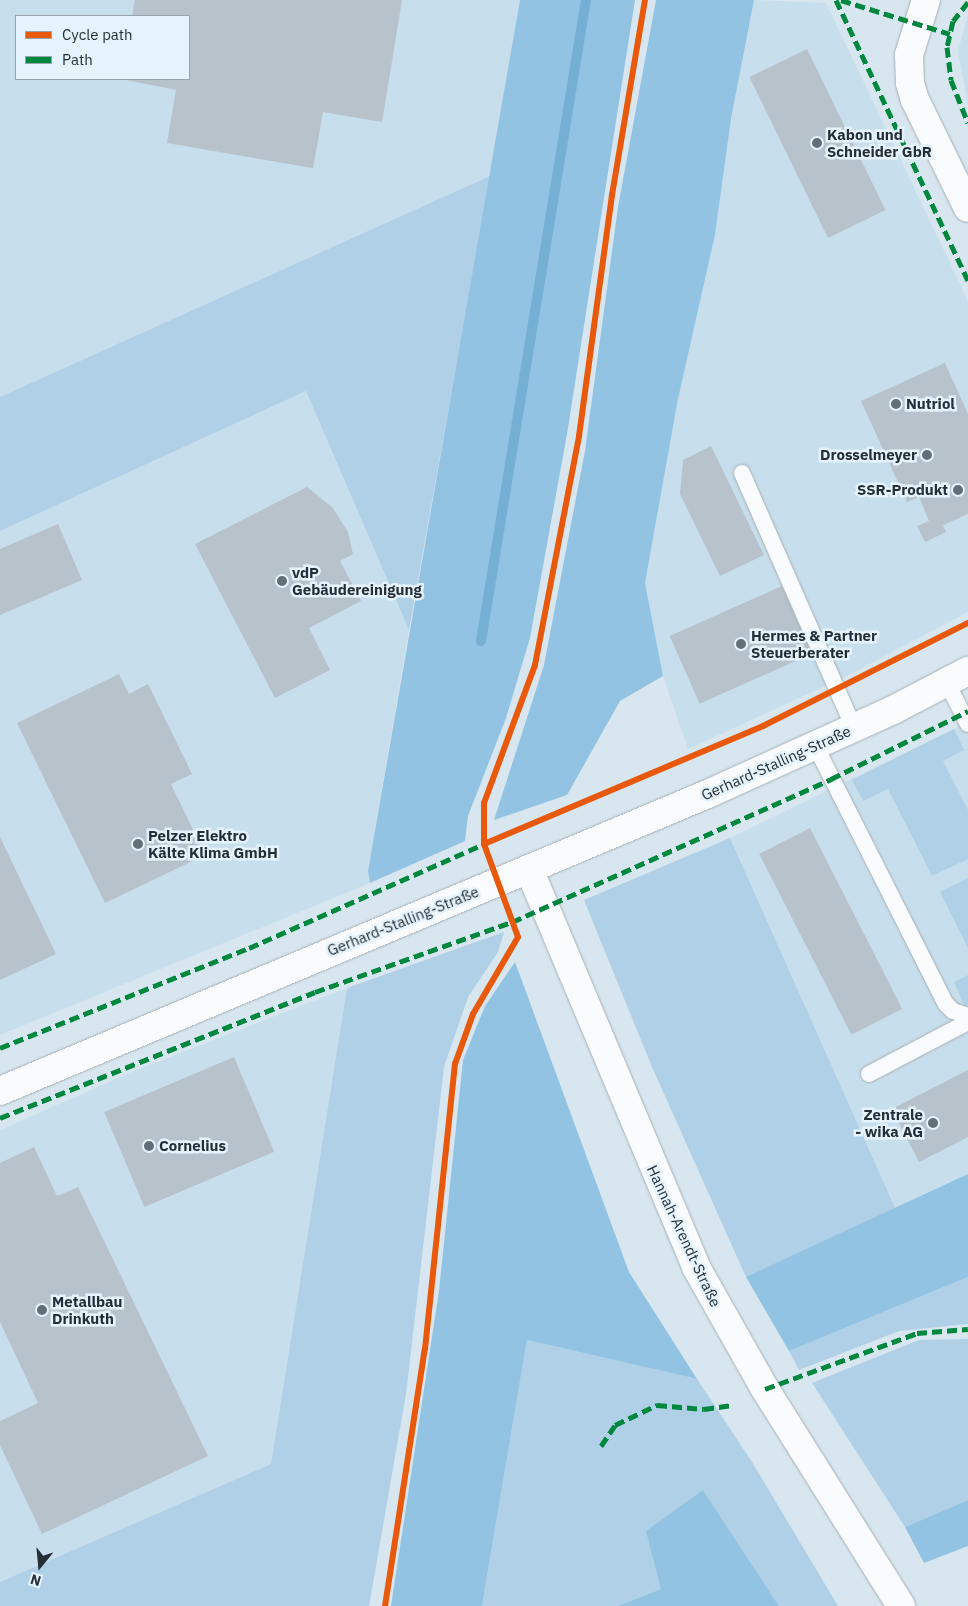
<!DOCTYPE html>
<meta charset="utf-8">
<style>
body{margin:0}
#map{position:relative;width:968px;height:1606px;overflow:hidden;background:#d8e6ef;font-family:"IBM Plex Sans",sans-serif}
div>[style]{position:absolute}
.built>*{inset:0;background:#c7deed}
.green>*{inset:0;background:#afd0e7}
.forest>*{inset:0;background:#92c3e2}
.stream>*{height:10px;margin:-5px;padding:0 5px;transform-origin:5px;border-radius:5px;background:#75afd4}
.building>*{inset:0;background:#b8c2ca;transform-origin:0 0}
.roads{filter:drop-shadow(0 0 1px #a5b0b7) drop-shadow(0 0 1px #a5b0b7)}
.lane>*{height:16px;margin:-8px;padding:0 8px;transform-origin:8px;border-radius:8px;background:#f9fbfd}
.street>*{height:28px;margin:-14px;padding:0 14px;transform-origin:14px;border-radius:14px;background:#f9fbfd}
.quiet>*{height:5px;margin-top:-2.5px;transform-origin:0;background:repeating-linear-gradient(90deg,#00873e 0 10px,transparent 0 15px)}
.cycleway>*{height:6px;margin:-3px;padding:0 3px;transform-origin:3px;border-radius:3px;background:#e8590c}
.dots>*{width:14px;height:14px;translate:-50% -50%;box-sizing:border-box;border:2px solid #e4f3fd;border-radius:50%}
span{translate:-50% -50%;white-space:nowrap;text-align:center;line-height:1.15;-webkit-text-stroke:5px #e4f3fd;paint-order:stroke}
.poi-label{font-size:15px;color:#252e34;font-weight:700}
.left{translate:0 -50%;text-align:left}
.right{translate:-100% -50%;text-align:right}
.street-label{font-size:15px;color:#252e34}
.legend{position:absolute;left:15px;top:15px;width:175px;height:65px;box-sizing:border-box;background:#e4f3fd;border:1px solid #98a4ad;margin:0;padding:6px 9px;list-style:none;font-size:15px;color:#252e34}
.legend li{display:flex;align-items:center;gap:10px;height:25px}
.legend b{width:25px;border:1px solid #98a4ad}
.north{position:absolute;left:15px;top:1541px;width:50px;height:50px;-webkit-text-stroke:4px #e4f3fd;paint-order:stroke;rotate:197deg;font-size:14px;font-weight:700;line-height:20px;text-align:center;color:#252e34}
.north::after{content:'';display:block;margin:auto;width:18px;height:22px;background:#252e34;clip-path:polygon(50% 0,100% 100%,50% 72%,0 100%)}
</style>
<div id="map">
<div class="built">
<div style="clip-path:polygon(evenodd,0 0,520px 0,490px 176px,0 397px,0 0,16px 16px,189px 16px,189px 79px,16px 79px,16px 16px)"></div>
<div style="clip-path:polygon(754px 0,826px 3px,968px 301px,968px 612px,843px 678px,688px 749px,663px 676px,645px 583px,678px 399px,715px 235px,731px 119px)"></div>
<div style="clip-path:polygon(968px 15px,968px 104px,958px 51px)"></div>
<div style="clip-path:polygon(306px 391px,409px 630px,368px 871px,370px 883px,0 1035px,0 531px)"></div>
<div style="clip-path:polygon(968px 722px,968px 1174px,896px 1210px,730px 838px)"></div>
<div style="clip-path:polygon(347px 988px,271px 1464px,0 1582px,0 1130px,134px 1071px)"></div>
</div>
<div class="green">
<div style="clip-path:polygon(490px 176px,409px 630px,306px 391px,0 531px,0 397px)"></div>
<div style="clip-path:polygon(954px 729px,964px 750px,943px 761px,968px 810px,968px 859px,932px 876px,888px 789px,863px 801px,852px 780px)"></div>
<div style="clip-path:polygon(730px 838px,896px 1210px,746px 1277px,652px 1067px,584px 900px)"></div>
<div style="clip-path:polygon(968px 878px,968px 948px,940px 892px)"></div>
<div style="clip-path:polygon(504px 932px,498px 952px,468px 997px,444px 1067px,406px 1394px,369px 1606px,0 1606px,0 1582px,271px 1464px,347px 988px)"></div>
<div style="clip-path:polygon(968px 975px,968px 1005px,965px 1006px,954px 982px)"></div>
<div style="clip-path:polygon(968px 1277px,968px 1324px,899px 1331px,799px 1370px,789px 1351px)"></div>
<div style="clip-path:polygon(968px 1339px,968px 1500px,905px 1527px,812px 1383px,919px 1340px)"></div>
<div style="clip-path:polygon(527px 1340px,697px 1379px,752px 1462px,838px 1606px,779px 1606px,703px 1490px,661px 1589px,617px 1606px,482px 1606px)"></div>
</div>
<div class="forest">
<div style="clip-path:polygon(520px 0,635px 0,567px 434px,530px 638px,506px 718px,468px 816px,465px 841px,370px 883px,368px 871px)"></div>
<div style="clip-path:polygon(656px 0,754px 0,731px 119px,715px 235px,678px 399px,645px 583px,663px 676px,620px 701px,567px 795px,494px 820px,544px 665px,585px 451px,618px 207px)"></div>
<div style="clip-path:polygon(515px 962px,629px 1272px,697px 1379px,527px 1340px,482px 1606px,391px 1606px,439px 1291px,463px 1060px,485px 1006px)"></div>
<div style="clip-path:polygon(968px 1174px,968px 1277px,789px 1351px,746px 1277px)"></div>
<div style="clip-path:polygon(703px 1490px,779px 1606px,617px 1606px,661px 1589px,646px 1531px)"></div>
<div style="clip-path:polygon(968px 1500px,968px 1546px,924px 1563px,905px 1527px)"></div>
</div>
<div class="stream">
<div style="left:481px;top:641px;width:650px;rotate:-80.7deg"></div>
</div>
<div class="building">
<div style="clip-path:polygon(135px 0,402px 0,382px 122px,323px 112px,313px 168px,167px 143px,176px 90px,121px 79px,189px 79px,189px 16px,132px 16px)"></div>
<div style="left:807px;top:49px;width:179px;height:64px;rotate:64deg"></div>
<div style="clip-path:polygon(945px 363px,968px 414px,968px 514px,943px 525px,946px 532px,925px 542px,917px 526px,929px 521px,919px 497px,907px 502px,861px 401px)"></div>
<div style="clip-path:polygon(711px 446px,764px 555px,720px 576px,680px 494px,683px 460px)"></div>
<div style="clip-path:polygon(307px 487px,332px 507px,348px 532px,353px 554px,340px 561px,361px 601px,309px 628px,330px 670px,275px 698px,195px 544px)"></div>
<div style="clip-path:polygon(58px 524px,82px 580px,0 615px,0 549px)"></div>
<div style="left:782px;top:586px;width:74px;height:123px;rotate:66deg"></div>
<div style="clip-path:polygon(119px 674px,129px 694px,148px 684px,192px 774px,171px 784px,205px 855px,105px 903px,17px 723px)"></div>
<div style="left:810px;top:828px;width:203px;height:57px;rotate:63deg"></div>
<div style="clip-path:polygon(0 837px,56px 954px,0 980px)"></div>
<div style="left:234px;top:1057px;width:103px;height:141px;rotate:67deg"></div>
<div style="clip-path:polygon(968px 1070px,968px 1137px,919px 1162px,892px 1109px)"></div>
<div style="clip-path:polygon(34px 1147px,57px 1196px,78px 1187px,208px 1456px,42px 1534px,0 1445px,0 1421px,38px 1403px,0 1322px,0 1163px)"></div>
</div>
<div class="roads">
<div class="lane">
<div style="left:742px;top:473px;width:279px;rotate:66.3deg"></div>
<div style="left:947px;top:683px;width:46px;rotate:62.9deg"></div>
<div style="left:816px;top:747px;width:288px;rotate:63.2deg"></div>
<div style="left:946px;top:1004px;width:10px;rotate:45deg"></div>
<div style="left:953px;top:1011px;width:16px;rotate:18deg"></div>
<div style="left:869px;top:1074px;width:112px;rotate:-27.7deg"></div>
</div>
<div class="street">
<div style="left:926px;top:0;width:58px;rotate:107.2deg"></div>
<div style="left:909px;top:55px;width:28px;rotate:88deg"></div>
<div style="left:910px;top:83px;width:18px;rotate:74deg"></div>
<div style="left:915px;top:100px;width:120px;rotate:63.9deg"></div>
<div style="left:529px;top:869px;width:432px;rotate:67.2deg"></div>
<div style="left:696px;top:1267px;width:140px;rotate:60.5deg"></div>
<div style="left:765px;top:1389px;width:256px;rotate:57.9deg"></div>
<div style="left:0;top:1091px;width:770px;rotate:-22.77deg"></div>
<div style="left:710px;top:793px;width:201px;rotate:-24.4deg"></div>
<div style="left:893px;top:710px;width:85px;rotate:-27.5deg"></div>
</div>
</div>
<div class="quiet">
<div style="left:836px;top:0;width:310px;rotate:64.8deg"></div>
<div style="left:841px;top:0;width:114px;rotate:17.3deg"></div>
<div style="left:968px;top:2px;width:24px;rotate:128deg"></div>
<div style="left:953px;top:21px;width:27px;rotate:103deg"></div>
<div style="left:947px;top:47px;width:33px;rotate:83deg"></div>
<div style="left:951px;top:80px;width:46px;rotate:68.4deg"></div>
<div style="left:0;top:1048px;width:268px;rotate:-21.9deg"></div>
<div style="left:249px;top:948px;width:261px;rotate:-23.9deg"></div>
<div style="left:0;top:1118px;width:339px;rotate:-21.8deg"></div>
<div style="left:315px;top:992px;width:209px;rotate:-19.6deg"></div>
<div style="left:512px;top:922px;width:350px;rotate:-24.1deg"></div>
<div style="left:831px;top:779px;width:153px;rotate:-26.4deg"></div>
<div style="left:765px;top:1389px;width:162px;rotate:-20.2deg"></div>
<div style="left:917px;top:1333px;width:51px;rotate:-4.5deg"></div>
<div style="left:601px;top:1446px;width:25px;rotate:-56deg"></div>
<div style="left:615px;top:1425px;width:47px;rotate:-25.5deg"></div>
<div style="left:657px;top:1405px;width:47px;rotate:4.9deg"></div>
<div style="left:704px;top:1409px;width:27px;rotate:-8deg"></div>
</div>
<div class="cycleway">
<div style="left:484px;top:844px;width:303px;rotate:-22.9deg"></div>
<div style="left:763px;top:726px;width:229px;rotate:-26.7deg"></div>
<div style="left:385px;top:1606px;width:260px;rotate:-81.2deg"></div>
<div style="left:425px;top:1349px;width:287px;rotate:-84deg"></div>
<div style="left:455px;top:1064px;width:53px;rotate:-70.2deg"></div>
<div style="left:473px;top:1014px;width:89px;rotate:-59.7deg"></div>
<div style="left:518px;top:937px;width:99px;rotate:-110.1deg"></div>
<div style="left:484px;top:844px;width:41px;rotate:-90deg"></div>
<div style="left:484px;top:803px;width:147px;rotate:-69.7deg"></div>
<div style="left:535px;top:665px;width:233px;rotate:-79.1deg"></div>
<div style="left:579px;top:436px;width:243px;rotate:-82.2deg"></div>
<div style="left:612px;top:195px;width:198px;rotate:-80.4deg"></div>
</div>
<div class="dots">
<div style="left:817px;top:143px;background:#646e75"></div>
<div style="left:896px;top:404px;background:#646e75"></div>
<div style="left:927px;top:455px;background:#646e75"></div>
<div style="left:958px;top:490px;background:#646e75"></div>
<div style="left:282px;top:581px;background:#646e75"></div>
<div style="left:741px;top:644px;background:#646e75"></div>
<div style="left:138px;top:844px;background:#646e75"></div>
<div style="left:933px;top:1123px;background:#646e75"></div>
<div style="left:149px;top:1146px;background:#646e75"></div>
<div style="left:42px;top:1310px;background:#646e75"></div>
</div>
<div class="poi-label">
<span class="left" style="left:827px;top:143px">Kabon und<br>Schneider GbR</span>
<span class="left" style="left:906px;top:404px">Nutriol</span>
<span class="right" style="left:917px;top:455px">Drosselmeyer</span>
<span class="right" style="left:948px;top:490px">SSR-Produkt</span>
<span class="left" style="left:292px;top:581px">vdP<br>Gebäudereinigung</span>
<span class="left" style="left:751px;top:644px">Hermes &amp; Partner<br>Steuerberater</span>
<span class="left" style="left:148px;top:844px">Pelzer Elektro<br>Kälte Klima GmbH</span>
<span class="right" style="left:923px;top:1123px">Zentrale<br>- wika AG</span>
<span class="left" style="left:159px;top:1146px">Cornelius</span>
<span class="left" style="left:52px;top:1310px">Metallbau<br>Drinkuth</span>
</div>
<div class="street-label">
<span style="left:776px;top:763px;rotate:-24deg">Gerhard-Stalling-Straße</span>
<span style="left:403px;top:921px;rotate:-22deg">Gerhard-Stalling-Straße</span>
<span style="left:684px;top:1236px;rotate:65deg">Hannah-Arendt-Straße</span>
</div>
<ul class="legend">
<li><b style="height:6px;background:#e8590c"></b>Cycle path</li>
<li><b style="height:6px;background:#00873e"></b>Path</li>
</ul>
<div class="north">N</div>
</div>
